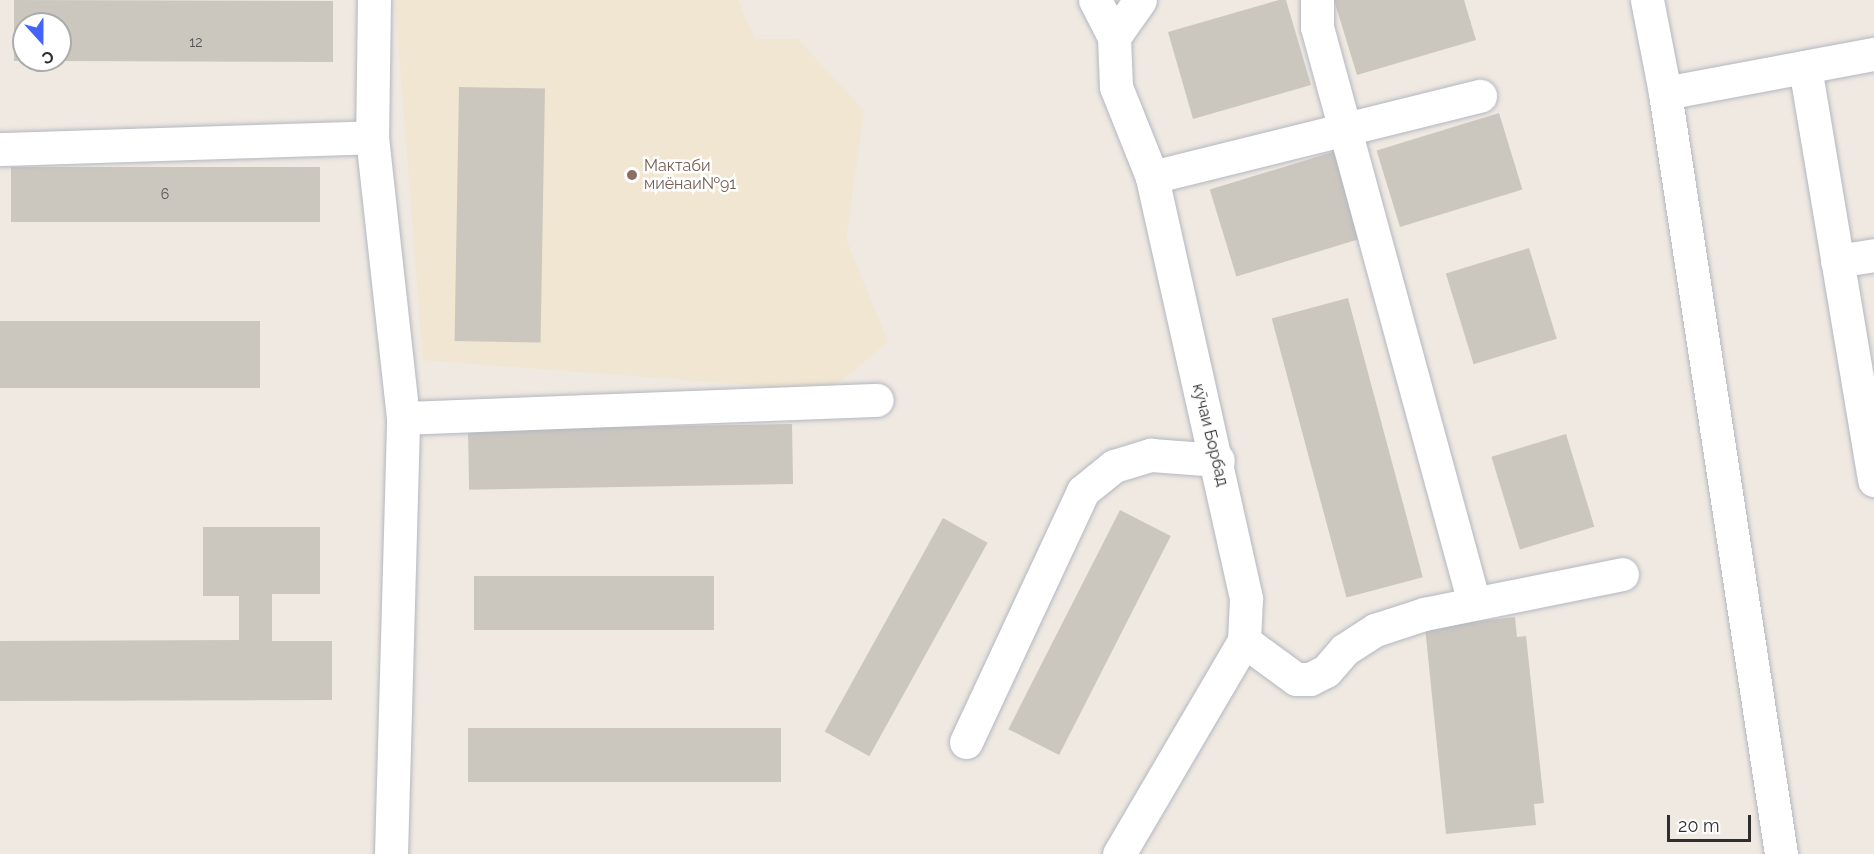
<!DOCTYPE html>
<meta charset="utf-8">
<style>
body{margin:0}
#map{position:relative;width:1874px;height:854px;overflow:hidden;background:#efe9e1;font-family:Raleway,sans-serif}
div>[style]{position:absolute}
.education>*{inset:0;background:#f0e6d1}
.building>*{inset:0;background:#cbc7bf;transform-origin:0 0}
.roads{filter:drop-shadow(0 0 2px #b4b7c1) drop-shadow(0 0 2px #b4b7c1)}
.minor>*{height:33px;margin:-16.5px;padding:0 16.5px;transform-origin:16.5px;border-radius:16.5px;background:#fff}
.dots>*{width:16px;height:16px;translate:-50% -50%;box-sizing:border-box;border:3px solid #fff;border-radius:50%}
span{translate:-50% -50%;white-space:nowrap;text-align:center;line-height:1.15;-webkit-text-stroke:5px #fff;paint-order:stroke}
.number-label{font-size:14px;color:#555452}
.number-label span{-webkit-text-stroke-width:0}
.education-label{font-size:16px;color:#785e54}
.left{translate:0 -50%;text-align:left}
.street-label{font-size:16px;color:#2e2e2e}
.north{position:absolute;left:12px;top:12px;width:60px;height:60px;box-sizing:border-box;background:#fff;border:2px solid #ababab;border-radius:50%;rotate:159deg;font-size:16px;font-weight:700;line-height:24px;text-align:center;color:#2e2e2e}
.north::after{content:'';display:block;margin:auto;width:21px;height:27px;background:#4264fb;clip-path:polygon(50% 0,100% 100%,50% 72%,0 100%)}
.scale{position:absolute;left:1667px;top:815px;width:84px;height:27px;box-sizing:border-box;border:3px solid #2e2e2e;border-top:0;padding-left:8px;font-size:18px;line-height:21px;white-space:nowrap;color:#2e2e2e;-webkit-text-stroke:4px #fff;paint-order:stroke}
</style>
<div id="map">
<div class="education">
<div style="clip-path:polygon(395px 0,738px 0,755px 39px,798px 39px,864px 111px,846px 239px,888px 342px,829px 391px,423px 360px)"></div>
</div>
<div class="building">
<div style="clip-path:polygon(14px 0,333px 1px,333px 62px,60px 61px,60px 24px,24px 24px,24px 61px,14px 61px)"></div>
<div style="clip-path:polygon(1279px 0,1286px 0,1311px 85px,1193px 119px,1168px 32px)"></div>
<div style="clip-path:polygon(1334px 0,1464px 0,1476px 40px,1357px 75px)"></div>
<div style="left:459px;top:87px;width:86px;height:254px;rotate:1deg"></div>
<div style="left:1499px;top:113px;width:80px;height:128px;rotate:73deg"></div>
<div style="left:1336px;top:151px;width:91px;height:132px;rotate:73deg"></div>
<div style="left:11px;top:167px;width:309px;height:55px"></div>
<div style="left:1529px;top:248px;width:95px;height:87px;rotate:73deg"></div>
<div style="left:1348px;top:298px;width:289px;height:79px;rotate:75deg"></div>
<div style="left:260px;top:321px;width:67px;height:260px;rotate:90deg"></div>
<div style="left:792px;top:424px;width:60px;height:324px;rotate:89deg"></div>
<div style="left:1566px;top:434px;width:97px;height:78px;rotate:73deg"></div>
<div style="left:1120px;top:510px;width:57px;height:246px;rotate:27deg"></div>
<div style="left:943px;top:518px;width:51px;height:244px;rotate:29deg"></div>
<div style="clip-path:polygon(203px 527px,320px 527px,320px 594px,272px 594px,272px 641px,332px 641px,332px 700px,0 701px,0 641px,239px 640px,239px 596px,203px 596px)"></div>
<div style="left:474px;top:576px;width:240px;height:54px"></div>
<div style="clip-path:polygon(1515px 617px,1517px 637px,1526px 636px,1544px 803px,1534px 804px,1536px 825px,1446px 834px,1425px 627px)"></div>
<div style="left:468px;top:728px;width:313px;height:54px"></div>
</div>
<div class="roads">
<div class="minor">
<div style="left:374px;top:0;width:137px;rotate:90.8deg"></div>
<div style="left:372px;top:137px;width:283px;rotate:83.7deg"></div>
<div style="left:1095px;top:0;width:42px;rotate:62.8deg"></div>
<div style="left:1317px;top:0;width:27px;rotate:90deg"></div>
<div style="left:1317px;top:27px;width:597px;rotate:74.75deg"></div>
<div style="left:1647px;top:0;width:95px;rotate:79deg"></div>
<div style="left:1665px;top:93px;width:770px;rotate:81.33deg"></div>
<div style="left:1805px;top:67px;width:419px;rotate:80.5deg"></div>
<div style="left:1665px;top:93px;width:213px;rotate:-10.6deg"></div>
<div style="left:0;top:149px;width:372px;rotate:-1.8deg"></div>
<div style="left:1152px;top:177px;width:338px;rotate:-13.9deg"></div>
<div style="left:1837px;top:261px;width:37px;rotate:-9deg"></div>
<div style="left:1244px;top:641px;width:64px;rotate:36.2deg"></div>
<div style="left:1296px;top:679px;width:14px"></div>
<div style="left:1310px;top:679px;width:18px;rotate:-27deg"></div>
<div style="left:1326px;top:671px;width:28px;rotate:-49deg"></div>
<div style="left:1344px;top:650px;width:37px;rotate:-33deg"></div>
<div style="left:1375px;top:630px;width:52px;rotate:-18.1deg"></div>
<div style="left:1424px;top:614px;width:202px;rotate:-11.4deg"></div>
<div style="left:966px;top:742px;width:277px;rotate:-65deg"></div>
<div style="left:1083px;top:491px;width:40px;rotate:-39deg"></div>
<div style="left:1114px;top:466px;width:39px;rotate:-17deg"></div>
<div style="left:1151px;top:455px;width:67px;rotate:4.3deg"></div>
<div style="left:391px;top:854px;width:436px;rotate:-88.4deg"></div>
<div style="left:403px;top:418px;width:474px;rotate:-2.2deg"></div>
<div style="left:1119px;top:854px;width:247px;rotate:-59.6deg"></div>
<div style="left:1244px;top:641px;width:43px;rotate:-87.3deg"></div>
<div style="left:1246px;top:598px;width:431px;rotate:-102.6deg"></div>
<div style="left:1152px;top:177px;width:97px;rotate:-111.8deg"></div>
<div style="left:1116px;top:87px;width:50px;rotate:-92.3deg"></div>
<div style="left:1114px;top:37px;width:45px;rotate:-54.9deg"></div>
</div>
</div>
<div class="dots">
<div style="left:632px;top:175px;background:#8d6e63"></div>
</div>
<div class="number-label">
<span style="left:196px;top:42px">12</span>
<span style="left:165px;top:194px">6</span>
</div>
<div class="education-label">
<span class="left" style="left:644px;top:175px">Мактаби<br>миёнаи№91</span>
</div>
<div class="street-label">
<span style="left:1210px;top:435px;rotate:76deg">кӯчаи Борбад</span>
</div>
<div class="north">С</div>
<div class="scale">20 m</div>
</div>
